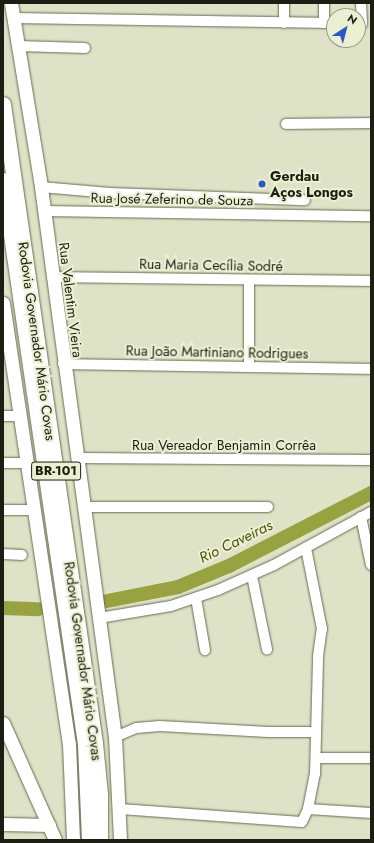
<!DOCTYPE html>
<meta charset="utf-8">
<style>
body{margin:0}
#map{position:relative;width:374px;height:843px;overflow:hidden;background:#dee2c6;font-family:Jost,sans-serif}
div>[style]{position:absolute}
.river>*{height:14px;margin:-7px;padding:0 7px;transform-origin:7px;border-radius:7px;background:#98a241}
.roads{filter:drop-shadow(0 0 1px #676b52) drop-shadow(0 0 1px #676b52)}
.minor>*{height:10px;margin:-5px;padding:0 5px;transform-origin:5px;border-radius:5px;background:#fff}
.major>*{height:13px;margin:-6.5px;padding:0 6.5px;transform-origin:6.5px;border-radius:6.5px;background:#fff}
.highway>*{height:15px;margin:-7.5px;padding:0 7.5px;transform-origin:7.5px;border-radius:7.5px;background:#fff}
.dots>*{width:11px;height:11px;translate:-50% -50%;box-sizing:border-box;border:2px solid #ebf0d3;border-radius:50%}
span{translate:-50% -50%;white-space:nowrap;text-align:center;line-height:1.15;-webkit-text-stroke:4px #ebf0d3;paint-order:stroke}
.shield-label span{padding:1px 3px;background:#ebf0d3;border:1px solid;border-radius:3px;-webkit-text-stroke-width:0}
.shield-label{font-size:13px;color:#1c1e14;font-weight:700}
.poi-label{font-size:14px;color:#1c1e14;font-weight:700}
.left{translate:0 -50%;text-align:left}
.street-label{font-size:14px;color:#1c1e14}
.water-label{font-size:15px;color:#4d5308;font-style:italic}
.frame{position:absolute;inset:0;border:4px solid #1c1e14;pointer-events:none}
.north{position:absolute;left:326px;top:8px;width:40px;height:40px;box-sizing:border-box;background:#ebf0d3;border:1px solid #989c87;border-radius:50%;rotate:36deg;font-size:11px;font-weight:700;line-height:16px;text-align:center;color:#1c1e14}
.north::after{content:'';display:block;margin:auto;width:14px;height:18px;background:#2b58c6;clip-path:polygon(50% 0,100% 100%,50% 72%,0 100%)}
</style>
<div id="map">
<div class="river">
<div style="left:107px;top:601px;width:72px;rotate:-11.2deg"></div>
<div style="left:178px;top:587px;width:55px;rotate:-22.4deg"></div>
<div style="left:229px;top:566px;width:160px;rotate:-27.2deg"></div>
<div style="left:3px;top:608px;width:35px;rotate:2deg"></div>
</div>
<div class="roads">
<div class="minor">
<div style="left:284px;top:3px;width:20px;rotate:90deg"></div>
<div style="left:324px;top:3px;width:20px;rotate:90deg"></div>
<div style="left:361px;top:3px;width:21px;rotate:87deg"></div>
<div style="left:13px;top:18px;width:321px;rotate:0.9deg"></div>
<div style="left:17px;top:46px;width:68px;rotate:1.7deg"></div>
<div style="left:286px;top:124px;width:85px;rotate:-0.7deg"></div>
<div style="left:41px;top:187px;width:69px;rotate:5deg"></div>
<div style="left:110px;top:193px;width:195px;rotate:2.1deg"></div>
<div style="left:44px;top:211px;width:327px;rotate:0.9deg"></div>
<div style="left:52px;top:277px;width:319px;rotate:0.7deg"></div>
<div style="left:63px;top:364px;width:308px;rotate:0.9deg"></div>
<div style="left:249px;top:367px;width:87px;rotate:-90deg"></div>
<div style="left:3px;top:416px;width:17px"></div>
<div style="left:77px;top:458px;width:294px;rotate:0.4deg"></div>
<div style="left:3px;top:463px;width:24px"></div>
<div style="left:84px;top:507px;width:184px"></div>
<div style="left:3px;top:510px;width:31px"></div>
<div style="left:361px;top:517px;width:49px;rotate:78.2deg"></div>
<div style="left:3px;top:554px;width:19px;rotate:3deg"></div>
<div style="left:252px;top:576px;width:75px;rotate:78.4deg"></div>
<div style="left:196px;top:598px;width:53px;rotate:80.2deg"></div>
<div style="left:99px;top:618px;width:73px;rotate:-9.5deg"></div>
<div style="left:171px;top:606px;width:50px;rotate:-18.8deg"></div>
<div style="left:218px;top:590px;width:61px;rotate:-24.1deg"></div>
<div style="left:274px;top:565px;width:111px;rotate:-28.7deg"></div>
<div style="left:115px;top:737px;width:23px;rotate:-23deg"></div>
<div style="left:136px;top:728px;width:24px;rotate:-5deg"></div>
<div style="left:160px;top:726px;width:108px;rotate:3.2deg"></div>
<div style="left:268px;top:732px;width:48px"></div>
<div style="left:316px;top:758px;width:55px"></div>
<div style="left:120px;top:809px;width:182px;rotate:4.1deg"></div>
<div style="left:302px;top:822px;width:14px;rotate:-65deg"></div>
<div style="left:308px;top:809px;width:36px;rotate:-79deg"></div>
<div style="left:315px;top:774px;width:118px;rotate:-88.5deg"></div>
<div style="left:318px;top:656px;width:27px;rotate:-82deg"></div>
<div style="left:322px;top:629px;width:83px;rotate:-101.2deg"></div>
<div style="left:308px;top:809px;width:63px;rotate:3.6deg"></div>
</div>
<div class="major">
<div style="left:11px;top:3px;width:186px;rotate:80.7deg"></div>
<div style="left:41px;top:187px;width:555px;rotate:82.34deg"></div>
<div style="left:115px;top:737px;width:103px;rotate:87.2deg"></div>
<div style="left:3px;top:303px;width:446px;rotate:81.5deg"></div>
<div style="left:69px;top:744px;width:96px;rotate:87.6deg"></div>
<div style="left:3px;top:723px;width:128px;rotate:66deg"></div>
<div style="left:3px;top:824px;width:46px;rotate:1.2deg"></div>
</div>
<div class="highway">
<div style="left:3px;top:104px;width:646px;rotate:81.81deg"></div>
<div style="left:95px;top:743px;width:51px;rotate:84.4deg"></div>
<div style="left:100px;top:794px;width:46px;rotate:90deg"></div>
<div style="left:3px;top:180px;width:570px;rotate:81.73deg"></div>
<div style="left:85px;top:744px;width:96px;rotate:87.6deg"></div>
</div>
</div>
<div class="dots">
<div style="left:262px;top:184px;background:#2b58c6"></div>
</div>
<div class="shield-label">
<span style="left:56px;top:471px">BR-101</span>
</div>
<div class="poi-label">
<span class="left" style="left:270px;top:184px">Gerdau<br>Aços Longos</span>
</div>
<div class="street-label">
<span style="left:172px;top:199px;rotate:1deg">Rua José Zeferino de Souza</span>
<span style="left:211px;top:265px;rotate:1deg">Rua Maria Cecília Sodré</span>
<span style="left:71px;top:300px;rotate:83deg">Rua Valentim Vieira</span>
<span style="left:37px;top:341px;rotate:82deg">Rodovia Governador Mário Covas</span>
<span style="left:217px;top:352px;rotate:1deg">Rua João Martiniano Rodrigues</span>
<span style="left:224px;top:445px">Rua Vereador Benjamin Corrêa</span>
<span style="left:83px;top:661px;rotate:82deg">Rodovia Governador Mário Covas</span>
</div>
<div class="water-label">
<span style="left:236px;top:542px;rotate:-26deg">Rio Caveiras</span>
</div>
<div class="frame"></div>
<div class="north">N</div>
</div>
